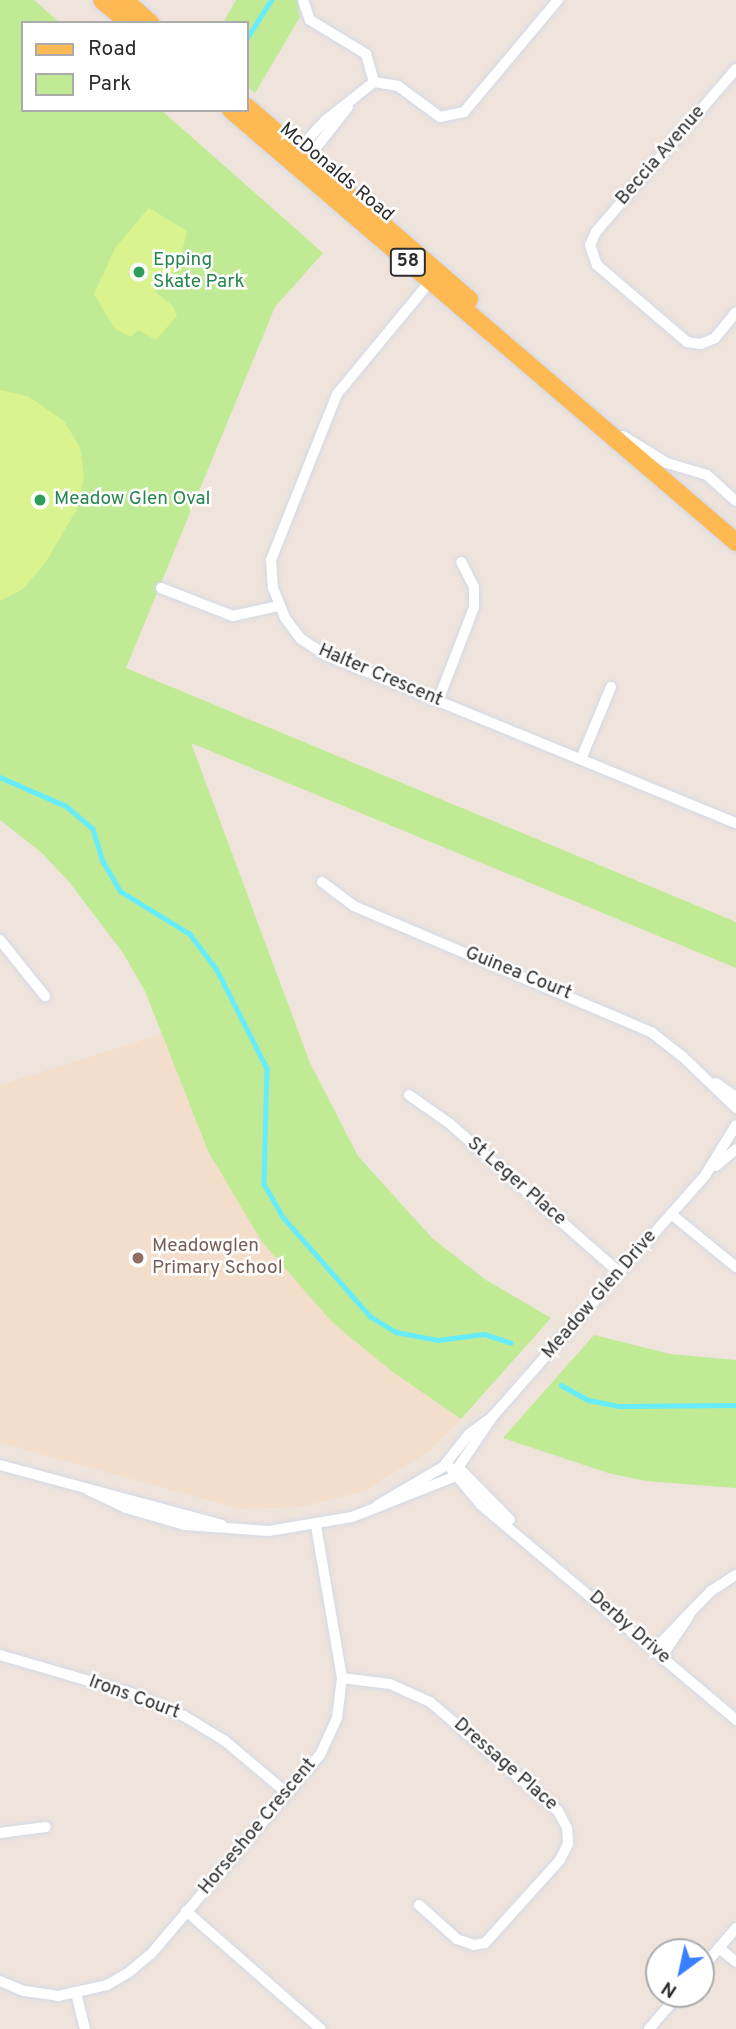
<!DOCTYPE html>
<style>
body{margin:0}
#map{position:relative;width:736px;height:2029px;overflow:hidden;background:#efe4dc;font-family:Overpass,sans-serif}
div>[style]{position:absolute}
.education>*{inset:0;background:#f2deca}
.green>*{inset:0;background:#c0ea94}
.pitch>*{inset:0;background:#d9f38e}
.stream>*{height:4.5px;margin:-2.25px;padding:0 2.25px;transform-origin:2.25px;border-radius:2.25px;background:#66ecfb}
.roads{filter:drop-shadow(0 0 2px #d1d9e6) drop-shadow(0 0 2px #d1d9e6)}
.street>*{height:10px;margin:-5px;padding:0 5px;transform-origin:5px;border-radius:5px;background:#fff}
.primary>*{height:18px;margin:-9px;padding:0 9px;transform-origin:9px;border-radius:9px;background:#feb952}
.dots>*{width:19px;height:19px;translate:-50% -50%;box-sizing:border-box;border:4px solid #fff;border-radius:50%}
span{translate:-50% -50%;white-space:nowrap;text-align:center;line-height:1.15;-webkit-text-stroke:5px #fff;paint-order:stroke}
.shield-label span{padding:2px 5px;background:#fff;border:2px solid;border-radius:5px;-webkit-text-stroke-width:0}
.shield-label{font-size:18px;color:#2c2c2c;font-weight:700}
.street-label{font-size:19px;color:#2c2c2c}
.leisure-label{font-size:19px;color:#27864d}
.left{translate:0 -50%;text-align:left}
.education-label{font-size:19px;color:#785e54}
.legend{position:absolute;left:21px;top:21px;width:228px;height:91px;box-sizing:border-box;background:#fff;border:2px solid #ababab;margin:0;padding:9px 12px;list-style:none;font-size:21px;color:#2c2c2c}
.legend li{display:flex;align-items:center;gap:14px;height:35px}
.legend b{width:35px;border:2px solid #ababab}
.north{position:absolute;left:645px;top:1938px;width:70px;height:70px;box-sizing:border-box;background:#fff;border:2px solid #ababab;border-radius:50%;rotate:213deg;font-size:19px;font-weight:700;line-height:28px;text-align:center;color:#2c2c2c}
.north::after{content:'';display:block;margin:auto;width:24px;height:32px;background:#3980ff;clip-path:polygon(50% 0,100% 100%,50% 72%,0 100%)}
</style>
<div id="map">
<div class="education">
<div style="clip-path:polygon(162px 1034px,208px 1151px,262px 1242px,333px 1323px,390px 1370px,461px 1419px,429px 1451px,365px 1491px,301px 1507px,241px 1509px,0 1443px,0 1085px)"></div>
</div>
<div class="green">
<div style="clip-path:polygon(0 0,34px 0,60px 23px,23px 23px,23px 110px,161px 110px,323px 253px,275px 307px,126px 668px,736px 922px,736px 968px,191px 743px,310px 1063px,358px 1156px,432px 1238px,486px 1280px,551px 1318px,461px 1419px,390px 1370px,333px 1323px,262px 1242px,208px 1151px,145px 991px,123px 953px,70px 883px,42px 853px,0 820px)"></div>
<div style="clip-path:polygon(236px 0,298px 0,300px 17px,255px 93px,247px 86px,247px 23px,223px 23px)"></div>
<div style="clip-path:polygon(594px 1335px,670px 1354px,736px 1360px,736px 1488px,646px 1481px,608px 1473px,503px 1438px)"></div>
</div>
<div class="pitch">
<div style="clip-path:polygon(149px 208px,187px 231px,178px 269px,155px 292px,173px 306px,177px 316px,156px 340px,138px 330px,131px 337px,115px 329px,94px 294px,115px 248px)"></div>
<div style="clip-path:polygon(0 390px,28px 396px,64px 421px,80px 447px,84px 477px,77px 509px,46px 562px,23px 589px,0 601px)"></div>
</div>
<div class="stream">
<div style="left:247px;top:38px;width:45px;rotate:-57.7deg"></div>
<div style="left:0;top:777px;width:72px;rotate:23.7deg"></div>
<div style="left:66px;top:806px;width:35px;rotate:40deg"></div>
<div style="left:93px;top:829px;width:34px;rotate:73deg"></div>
<div style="left:103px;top:861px;width:34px;rotate:60deg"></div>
<div style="left:120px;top:891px;width:82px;rotate:31.6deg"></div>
<div style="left:190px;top:934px;width:45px;rotate:53.1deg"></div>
<div style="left:217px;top:970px;width:110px;rotate:63deg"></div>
<div style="left:267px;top:1068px;width:116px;rotate:91.5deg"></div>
<div style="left:264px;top:1184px;width:38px;rotate:60deg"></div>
<div style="left:283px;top:1217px;width:133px;rotate:48.7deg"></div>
<div style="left:371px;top:1317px;width:29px;rotate:31deg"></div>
<div style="left:396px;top:1332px;width:43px;rotate:10.8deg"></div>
<div style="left:438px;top:1340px;width:46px;rotate:-7.4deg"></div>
<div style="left:484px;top:1334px;width:28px;rotate:18deg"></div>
<div style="left:561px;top:1385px;width:31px;rotate:29deg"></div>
<div style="left:588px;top:1400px;width:33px;rotate:11deg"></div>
<div style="left:620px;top:1406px;width:116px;rotate:-0.5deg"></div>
</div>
<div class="roads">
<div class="street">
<div style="left:303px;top:0;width:21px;rotate:71deg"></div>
<div style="left:310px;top:20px;width:66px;rotate:31.3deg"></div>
<div style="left:366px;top:54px;width:29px;rotate:74deg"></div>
<div style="left:736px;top:69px;width:215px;rotate:130.7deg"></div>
<div style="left:596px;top:232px;width:14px;rotate:115deg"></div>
<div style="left:590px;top:245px;width:21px;rotate:71deg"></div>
<div style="left:597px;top:265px;width:118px;rotate:40.5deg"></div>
<div style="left:687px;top:342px;width:14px;rotate:8deg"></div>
<div style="left:701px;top:344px;width:15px;rotate:-23deg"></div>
<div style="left:715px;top:338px;width:33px;rotate:-51deg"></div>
<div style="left:295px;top:153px;width:45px;rotate:-46.8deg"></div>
<div style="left:326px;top:120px;width:61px;rotate:-38.4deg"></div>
<div style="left:374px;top:82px;width:24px;rotate:9deg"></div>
<div style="left:398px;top:86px;width:52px;rotate:36.4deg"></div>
<div style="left:440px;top:117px;width:25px;rotate:-12deg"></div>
<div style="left:464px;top:112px;width:146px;rotate:-50deg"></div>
<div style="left:304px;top:163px;width:71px;rotate:-51.8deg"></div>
<div style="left:433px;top:278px;width:151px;rotate:129.6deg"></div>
<div style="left:337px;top:394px;width:179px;rotate:111.7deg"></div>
<div style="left:271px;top:560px;width:28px;rotate:86deg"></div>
<div style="left:273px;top:588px;width:32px;rotate:68deg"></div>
<div style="left:285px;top:618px;width:26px;rotate:53deg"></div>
<div style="left:301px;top:639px;width:30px;rotate:33deg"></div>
<div style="left:326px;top:655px;width:443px;rotate:22.3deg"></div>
<div style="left:623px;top:436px;width:52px;rotate:31.5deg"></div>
<div style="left:667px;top:463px;width:42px;rotate:16.7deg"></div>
<div style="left:707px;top:475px;width:39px;rotate:42deg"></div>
<div style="left:161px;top:588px;width:77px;rotate:21.3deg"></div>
<div style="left:233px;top:616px;width:46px;rotate:-12.5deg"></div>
<div style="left:438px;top:701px;width:101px;rotate:-69deg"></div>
<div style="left:474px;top:607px;width:20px;rotate:-90deg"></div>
<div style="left:474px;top:587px;width:28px;rotate:-117deg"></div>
<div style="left:581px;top:759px;width:78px;rotate:-67.4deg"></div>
<div style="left:322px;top:882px;width:40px;rotate:37deg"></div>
<div style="left:354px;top:906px;width:323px;rotate:23deg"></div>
<div style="left:651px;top:1032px;width:39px;rotate:38deg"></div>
<div style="left:682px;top:1056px;width:75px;rotate:43.9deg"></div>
<div style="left:0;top:940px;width:72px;rotate:51.2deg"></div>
<div style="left:716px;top:1083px;width:24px;rotate:35deg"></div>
<div style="left:409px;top:1095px;width:49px;rotate:35deg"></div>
<div style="left:449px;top:1123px;width:227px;rotate:41.3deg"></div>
<div style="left:716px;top:1166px;width:26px;rotate:-40deg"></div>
<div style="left:671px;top:1214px;width:84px;rotate:39.2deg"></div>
<div style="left:447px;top:1464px;width:53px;rotate:50.3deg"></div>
<div style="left:481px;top:1505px;width:334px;rotate:40.1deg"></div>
<div style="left:0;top:1465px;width:230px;rotate:15.1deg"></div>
<div style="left:458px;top:1467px;width:74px;rotate:45.5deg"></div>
<div style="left:88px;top:1490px;width:42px;rotate:25.3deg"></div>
<div style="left:126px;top:1508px;width:61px;rotate:16.1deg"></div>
<div style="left:185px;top:1525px;width:84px;rotate:4.1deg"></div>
<div style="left:269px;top:1531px;width:84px;rotate:-9.6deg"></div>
<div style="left:352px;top:1517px;width:106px;rotate:-21.5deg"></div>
<div style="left:451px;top:1478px;width:75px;rotate:-55.9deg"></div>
<div style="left:493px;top:1416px;width:322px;rotate:-48.6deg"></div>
<div style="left:706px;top:1174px;width:57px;rotate:-58.5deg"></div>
<div style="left:378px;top:1505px;width:75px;rotate:-30.3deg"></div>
<div style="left:443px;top:1467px;width:42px;rotate:-51.8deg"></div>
<div style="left:469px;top:1434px;width:27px;rotate:-36deg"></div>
<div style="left:654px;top:1650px;width:82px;rotate:-46deg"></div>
<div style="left:711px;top:1591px;width:30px;rotate:-33deg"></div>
<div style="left:0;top:1655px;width:143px;rotate:16.3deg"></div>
<div style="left:137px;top:1695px;width:51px;rotate:24.1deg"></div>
<div style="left:184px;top:1716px;width:48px;rotate:31.4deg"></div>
<div style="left:225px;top:1741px;width:82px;rotate:40.1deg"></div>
<div style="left:662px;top:1656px;width:48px;rotate:-56deg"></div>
<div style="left:342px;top:1678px;width:48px;rotate:7.1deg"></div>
<div style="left:390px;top:1684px;width:44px;rotate:24.2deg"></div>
<div style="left:430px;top:1702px;width:168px;rotate:40.4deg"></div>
<div style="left:558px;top:1811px;width:19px;rotate:62deg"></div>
<div style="left:567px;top:1828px;width:16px;rotate:86deg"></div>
<div style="left:568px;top:1844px;width:18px;rotate:117deg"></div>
<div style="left:560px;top:1860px;width:112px;rotate:132.1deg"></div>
<div style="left:485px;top:1943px;width:11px;rotate:170deg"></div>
<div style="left:474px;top:1945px;width:18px;rotate:-161deg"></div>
<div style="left:457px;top:1939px;width:51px;rotate:-138.2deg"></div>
<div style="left:0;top:1833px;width:46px;rotate:-7.4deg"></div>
<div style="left:186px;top:1911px;width:179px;rotate:41.2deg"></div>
<div style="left:719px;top:1948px;width:22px;rotate:39deg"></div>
<div style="left:701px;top:1969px;width:54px;rotate:-49.5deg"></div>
<div style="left:0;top:1981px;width:26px;rotate:23deg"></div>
<div style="left:24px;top:1991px;width:34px;rotate:8deg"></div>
<div style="left:58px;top:1996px;width:50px;rotate:-12.7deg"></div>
<div style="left:107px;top:1985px;width:24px;rotate:-30deg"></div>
<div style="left:128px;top:1973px;width:30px;rotate:-40deg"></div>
<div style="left:151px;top:1954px;width:261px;rotate:-49.7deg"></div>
<div style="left:320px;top:1755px;width:41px;rotate:-65.3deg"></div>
<div style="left:337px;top:1718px;width:40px;rotate:-82.9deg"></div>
<div style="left:342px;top:1678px;width:154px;rotate:-99.7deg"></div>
<div style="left:76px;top:1993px;width:37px;rotate:76deg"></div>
<div style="left:649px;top:2029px;width:46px;rotate:-49.4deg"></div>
</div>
<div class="primary">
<div style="left:102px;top:0;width:35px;rotate:40deg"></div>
<div style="left:124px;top:0;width:35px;rotate:41deg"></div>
<div style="left:247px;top:107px;width:294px;rotate:40.9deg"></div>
<div style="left:231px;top:110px;width:665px;rotate:40.55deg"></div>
</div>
</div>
<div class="dots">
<div style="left:139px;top:272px;background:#2e9e5b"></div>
<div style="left:40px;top:500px;background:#2e9e5b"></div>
<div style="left:138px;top:1258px;background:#8d6e63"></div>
</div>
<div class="shield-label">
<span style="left:408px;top:262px">58</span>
</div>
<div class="street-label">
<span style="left:661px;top:156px;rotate:-49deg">Beccia Avenue</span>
<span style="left:336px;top:173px;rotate:40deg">McDonalds Road</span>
<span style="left:380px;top:676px;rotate:23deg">Halter Crescent</span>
<span style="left:518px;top:974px;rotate:22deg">Guinea Court</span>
<span style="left:516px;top:1182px;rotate:41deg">St Leger Place</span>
<span style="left:600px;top:1295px;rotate:-49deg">Meadow Glen Drive</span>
<span style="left:629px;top:1628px;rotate:41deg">Derby Drive</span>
<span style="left:134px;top:1698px;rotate:20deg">Irons Court</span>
<span style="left:505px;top:1765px;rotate:41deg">Dressage Place</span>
<span style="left:258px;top:1827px;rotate:-50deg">Horseshoe Crescent</span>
</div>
<div class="leisure-label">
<span class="left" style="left:153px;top:272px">Epping<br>Skate Park</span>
<span class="left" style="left:54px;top:500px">Meadow Glen Oval</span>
</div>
<div class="education-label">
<span class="left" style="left:152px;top:1258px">Meadowglen<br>Primary School</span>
</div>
<ul class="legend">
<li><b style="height:9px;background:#feb952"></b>Road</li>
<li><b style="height:19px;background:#c0ea94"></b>Park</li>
</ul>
<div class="north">N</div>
</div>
